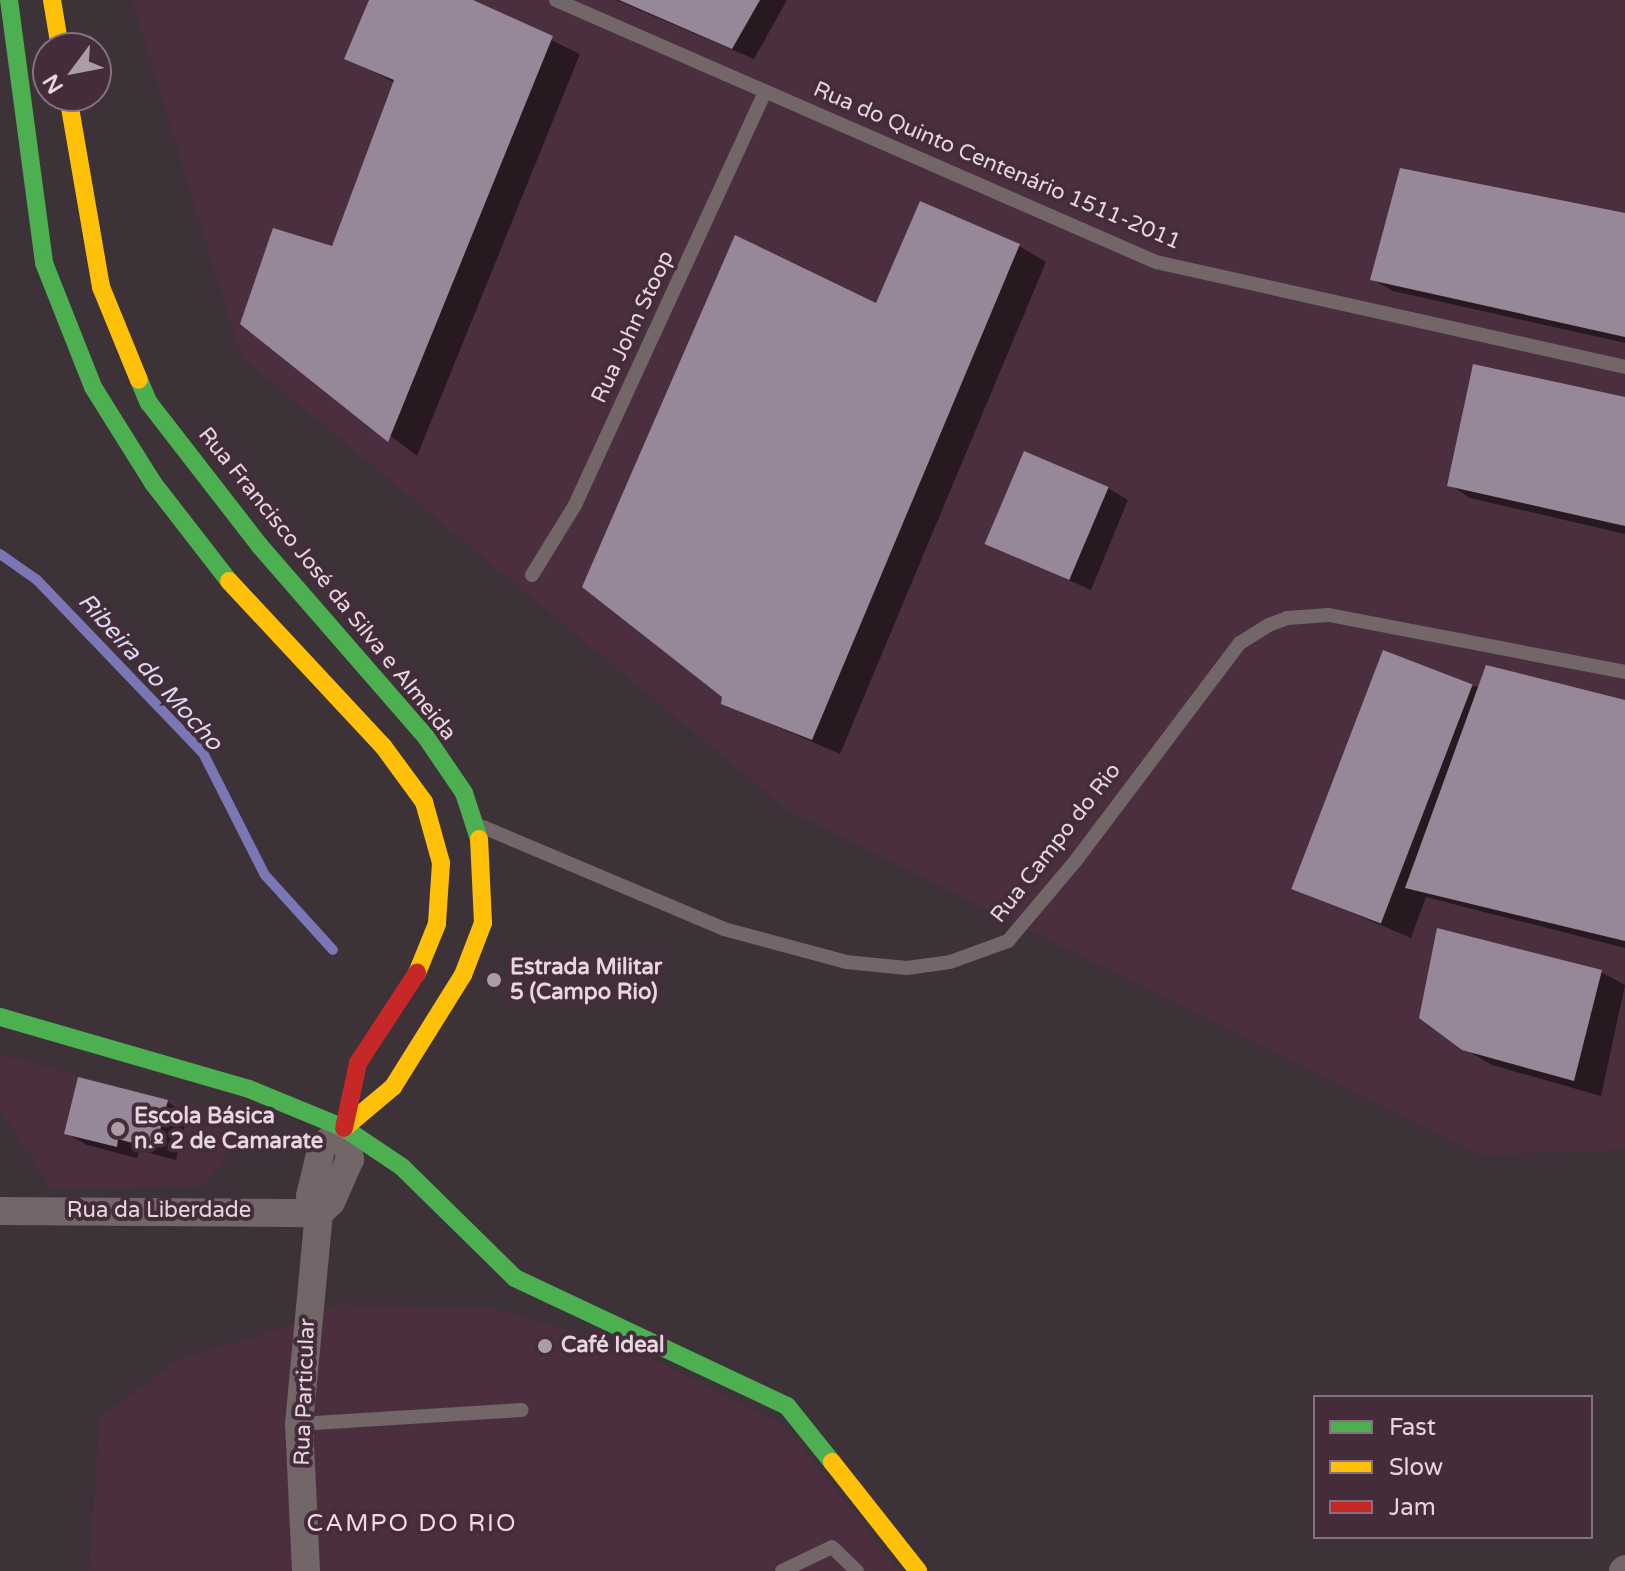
<!DOCTYPE html>
<meta charset="utf-8">
<style>
body{margin:0}
#map{position:relative;width:1625px;height:1571px;overflow:hidden;background:#3e3239;font-family:"Varela Round",sans-serif}
div>[style]{position:absolute}
.built>*{inset:0;background:#4b2f3f}
.shadow>*{inset:0;background:#0007}
.stream>*{height:10px;margin:-5px;padding:0 5px;transform-origin:5px;border-radius:5px;background:#7b77b7}
.building>*{inset:0;background:#968898;transform-origin:0 0}
.lane>*{height:14px;margin:-7px;padding:0 7px;transform-origin:7px;border-radius:7px;background:#726668}
.street>*{height:28px;margin:-14px;padding:0 14px;transform-origin:14px;border-radius:14px;background:#726668}
.fast>*{height:18px;margin:-9px;padding:0 9px;transform-origin:9px;border-radius:9px;background:#4caf50}
.slow>*{height:18px;margin:-9px;padding:0 9px;transform-origin:9px;border-radius:9px;background:#ffc107}
.jam>*{height:18px;margin:-9px;padding:0 9px;transform-origin:9px;border-radius:9px;background:#c62828}
.dots>*{width:22px;height:22px;translate:-50% -50%;box-sizing:border-box;border:4px solid #442c3a;border-radius:50%}
span{translate:-50% -50%;white-space:nowrap;text-align:center;line-height:1.15;-webkit-text-stroke:8px #442c3a;paint-order:stroke}
.street-label{font-size:22px;color:#e6d6df}
.poi-label{font-size:22px;color:#e6d6df;font-weight:700}
.left{translate:0 -50%;text-align:left}
.water-label{font-size:24px;color:#dbdbef;font-style:italic}
.neighbourhood-label{font-size:24px;color:#f7d7e8;letter-spacing:2px}
.legend{position:absolute;left:1313px;top:1395px;width:280px;height:144px;box-sizing:border-box;background:#442c3a;border:2px solid #85707c;margin:0;padding:10px 14px;list-style:none;font-size:24px;color:#e6d6df}
.legend li{display:flex;align-items:center;gap:16px;height:40px}
.legend b{width:40px;border:2px solid #85707c}
.north{position:absolute;left:32px;top:32px;width:80px;height:80px;box-sizing:border-box;background:#442c3a;border:2px solid #85707c;border-radius:50%;rotate:238deg;font-size:22px;font-weight:700;line-height:32px;text-align:center;color:#e6d6df}
.north::after{content:'';display:block;margin:auto;width:28px;height:36px;background:#ab9da5;clip-path:polygon(50% 0,100% 100%,50% 72%,0 100%)}
</style>
<div id="map">
<div class="built">
<div style="clip-path:polygon(132px 0,1625px 0,1625px 1150px,1480px 1155px,789px 811px,241px 356px)"></div>
<div style="clip-path:polygon(0 1055px,201px 1107px,216px 1118px,228px 1141px,223px 1161px,203px 1186px,51px 1188px,0 1109px)"></div>
<div style="clip-path:polygon(334px 1305px,490px 1308px,637px 1351px,785px 1426px,900px 1571px,89px 1571px,100px 1418px,178px 1360px,280px 1329px)"></div>
</div>
<div class="shadow">
<div style="clip-path:polygon(371px 0,468px 0,580px 54px,417px 456px,242px 323px,333px 249px,395px 83px,347px 58px)"></div>
<div style="clip-path:polygon(616px 0,787px 0,754px 59px)"></div>
<div style="clip-path:polygon(1625px 215px,1625px 343px,1393px 291px,1372px 279px)"></div>
<div style="clip-path:polygon(1019px 246px,1046px 262px,840px 754px,723px 703px)"></div>
<div style="clip-path:polygon(1625px 399px,1625px 534px,1470px 498px,1450px 485px)"></div>
<div style="clip-path:polygon(1108px 488px,1128px 500px,1091px 590px,988px 544px)"></div>
<div style="clip-path:polygon(1472px 686px,1625px 702px,1625px 948px,1426px 897px,1411px 938px,1296px 889px)"></div>
<div style="clip-path:polygon(1601px 972px,1625px 985px,1601px 1096px,1492px 1065px,1463px 1048px)"></div>
<div style="clip-path:polygon(167px 1102px,188px 1114px,176px 1160px,139px 1150px,137px 1158px,87px 1145px,66px 1133px)"></div>
</div>
<div class="stream">
<div style="left:0;top:554px;width:45px;rotate:35.1deg"></div>
<div style="left:37px;top:580px;width:240px;rotate:46.2deg"></div>
<div style="left:203px;top:753px;width:137px;rotate:63.1deg"></div>
<div style="left:265px;top:875px;width:101px;rotate:47.8deg"></div>
</div>
<div class="building">
<div style="clip-path:polygon(369px 0,473px 0,553px 36px,388px 442px,240px 324px,273px 228px,332px 246px,394px 80px,344px 59px)"></div>
<div style="clip-path:polygon(619px 0,760px 0,732px 49px)"></div>
<div style="clip-path:polygon(1400px 168px,1625px 213px,1625px 337px,1370px 280px)"></div>
<div style="clip-path:polygon(920px 201px,1020px 244px,812px 740px,721px 704px,722px 697px,582px 587px,735px 235px,876px 303px)"></div>
<div style="clip-path:polygon(1473px 364px,1625px 397px,1625px 526px,1447px 486px)"></div>
<div style="left:1024px;top:451px;width:92px;height:101px;rotate:23deg"></div>
<div style="left:1383px;top:650px;width:96px;height:256px;rotate:21deg"></div>
<div style="clip-path:polygon(1486px 665px,1625px 700px,1625px 941px,1405px 888px)"></div>
<div style="clip-path:polygon(1437px 928px,1602px 970px,1574px 1081px,1462px 1050px,1419px 1018px)"></div>
<div style="clip-path:polygon(78px 1077px,168px 1100px,155px 1149px,118px 1139px,117px 1147px,64px 1134px)"></div>
</div>
<div class="lane">
<div style="left:556px;top:0;width:655px;rotate:23.59deg"></div>
<div style="left:1156px;top:262px;width:481px;rotate:12.6deg"></div>
<div style="left:532px;top:575px;width:82px;rotate:-58.4deg"></div>
<div style="left:575px;top:505px;width:455px;rotate:-65.3deg"></div>
<div style="left:483px;top:827px;width:262px;rotate:22.9deg"></div>
<div style="left:724px;top:929px;width:126px;rotate:15.1deg"></div>
<div style="left:846px;top:962px;width:61px;rotate:5.6deg"></div>
<div style="left:907px;top:968px;width:43px;rotate:-7.9deg"></div>
<div style="left:950px;top:962px;width:62px;rotate:-19.9deg"></div>
<div style="left:1008px;top:941px;width:107px;rotate:-49.9deg"></div>
<div style="left:1077px;top:859px;width:271px;rotate:-53deg"></div>
<div style="left:1240px;top:643px;width:34px;rotate:-32deg"></div>
<div style="left:1269px;top:625px;width:19px;rotate:-21deg"></div>
<div style="left:1287px;top:618px;width:42px;rotate:-4.1deg"></div>
<div style="left:1329px;top:615px;width:301px;rotate:10.9deg"></div>
<div style="left:299px;top:1424px;width:223px;rotate:-3.6deg"></div>
<div style="left:782px;top:1571px;width:55px;rotate:-25.6deg"></div>
<div style="left:832px;top:1547px;width:35px;rotate:44deg"></div>
</div>
<div class="street">
<div style="left:0;top:1211px;width:319px;rotate:0.4deg"></div>
<div style="left:306px;top:1571px;width:147px;rotate:-92.7deg"></div>
<div style="left:299px;top:1424px;width:212px;rotate:-84.6deg"></div>
<div style="left:319px;top:1213px;width:19px;rotate:-118deg"></div>
<div style="left:310px;top:1196px;width:51px;rotate:-76.5deg"></div>
<div style="left:322px;top:1146px;width:28px;rotate:-39deg"></div>
<div style="left:344px;top:1128px;width:32px;rotate:79deg"></div>
<div style="left:350px;top:1159px;width:47px;rotate:113.8deg"></div>
<div style="left:331px;top:1202px;width:16px;rotate:137deg"></div>
<div style="left:1623px;top:1571px;width:3px;rotate:-45deg"></div>
</div>
<div class="fast">
<div style="left:9px;top:0;width:265px;rotate:82.4deg"></div>
<div style="left:44px;top:263px;width:133px;rotate:68.4deg"></div>
<div style="left:93px;top:387px;width:113px;rotate:58deg"></div>
<div style="left:153px;top:483px;width:124px;rotate:52.2deg"></div>
<div style="left:139px;top:380px;width:25px;rotate:67deg"></div>
<div style="left:149px;top:403px;width:180px;rotate:52.2deg"></div>
<div style="left:259px;top:545px;width:254px;rotate:49deg"></div>
<div style="left:426px;top:737px;width:68px;rotate:55.8deg"></div>
<div style="left:464px;top:793px;width:48px;rotate:71.9deg"></div>
<div style="left:0;top:1017px;width:259px;rotate:16.1deg"></div>
<div style="left:249px;top:1089px;width:103px;rotate:22.3deg"></div>
<div style="left:344px;top:1128px;width:70px;rotate:33.9deg"></div>
<div style="left:402px;top:1167px;width:158px;rotate:44.5deg"></div>
<div style="left:515px;top:1278px;width:301px;rotate:25.2deg"></div>
<div style="left:787px;top:1406px;width:72px;rotate:51.2deg"></div>
</div>
<div class="slow">
<div style="left:52px;top:0;width:49px;rotate:80.5deg"></div>
<div style="left:68px;top:96px;width:194px;rotate:80.2deg"></div>
<div style="left:101px;top:287px;width:100px;rotate:67.8deg"></div>
<div style="left:229px;top:581px;width:226px;rotate:47deg"></div>
<div style="left:383px;top:746px;width:69px;rotate:53.8deg"></div>
<div style="left:424px;top:802px;width:63px;rotate:74.4deg"></div>
<div style="left:441px;top:863px;width:61px;rotate:93.8deg"></div>
<div style="left:437px;top:924px;width:53px;rotate:112.2deg"></div>
<div style="left:344px;top:1128px;width:64px;rotate:-39.9deg"></div>
<div style="left:393px;top:1087px;width:132px;rotate:-58deg"></div>
<div style="left:463px;top:975px;width:56px;rotate:-69deg"></div>
<div style="left:483px;top:923px;width:84px;rotate:-92.7deg"></div>
<div style="left:832px;top:1462px;width:139px;rotate:51.7deg"></div>
</div>
<div class="jam">
<div style="left:344px;top:1128px;width:66px;rotate:-77.8deg"></div>
<div style="left:358px;top:1063px;width:108px;rotate:-56.8deg"></div>
</div>
<div class="dots">
<div style="left:494px;top:980px;background:#ab9da5"></div>
<div style="left:118px;top:1129px;background:#ab9da5"></div>
<div style="left:545px;top:1346px;background:#ab9da5"></div>
</div>
<div class="street-label">
<span style="left:997px;top:166px;rotate:23deg">Rua do Quinto Centenário 1511-2011</span>
<span style="left:633px;top:327px;rotate:-65deg">Rua John Stoop</span>
<span style="left:327px;top:584px;rotate:51deg">Rua Francisco José da Silva e Almeida</span>
<span style="left:1056px;top:843px;rotate:-52deg">Rua Campo do Rio</span>
<span style="left:159px;top:1211px">Rua da Liberdade</span>
<span style="left:305px;top:1392px;rotate:-88deg">Rua Particular</span>
</div>
<div class="poi-label">
<span class="left" style="left:510px;top:980px">Estrada Militar<br>5 (Campo Rio)</span>
<span class="left" style="left:134px;top:1129px">Escola Básica<br>n.º 2 de Camarate</span>
<span class="left" style="left:561px;top:1346px">Café Ideal</span>
</div>
<div class="water-label">
<span style="left:150px;top:672px;rotate:48deg">Ribeira do Mocho</span>
</div>
<div class="neighbourhood-label">
<span style="left:412px;top:1524px">CAMPO DO RIO</span>
</div>
<ul class="legend">
<li><b style="height:10px;background:#4caf50"></b>Fast</li>
<li><b style="height:10px;background:#ffc107"></b>Slow</li>
<li><b style="height:10px;background:#c62828"></b>Jam</li>
</ul>
<div class="north">N</div>
</div>
